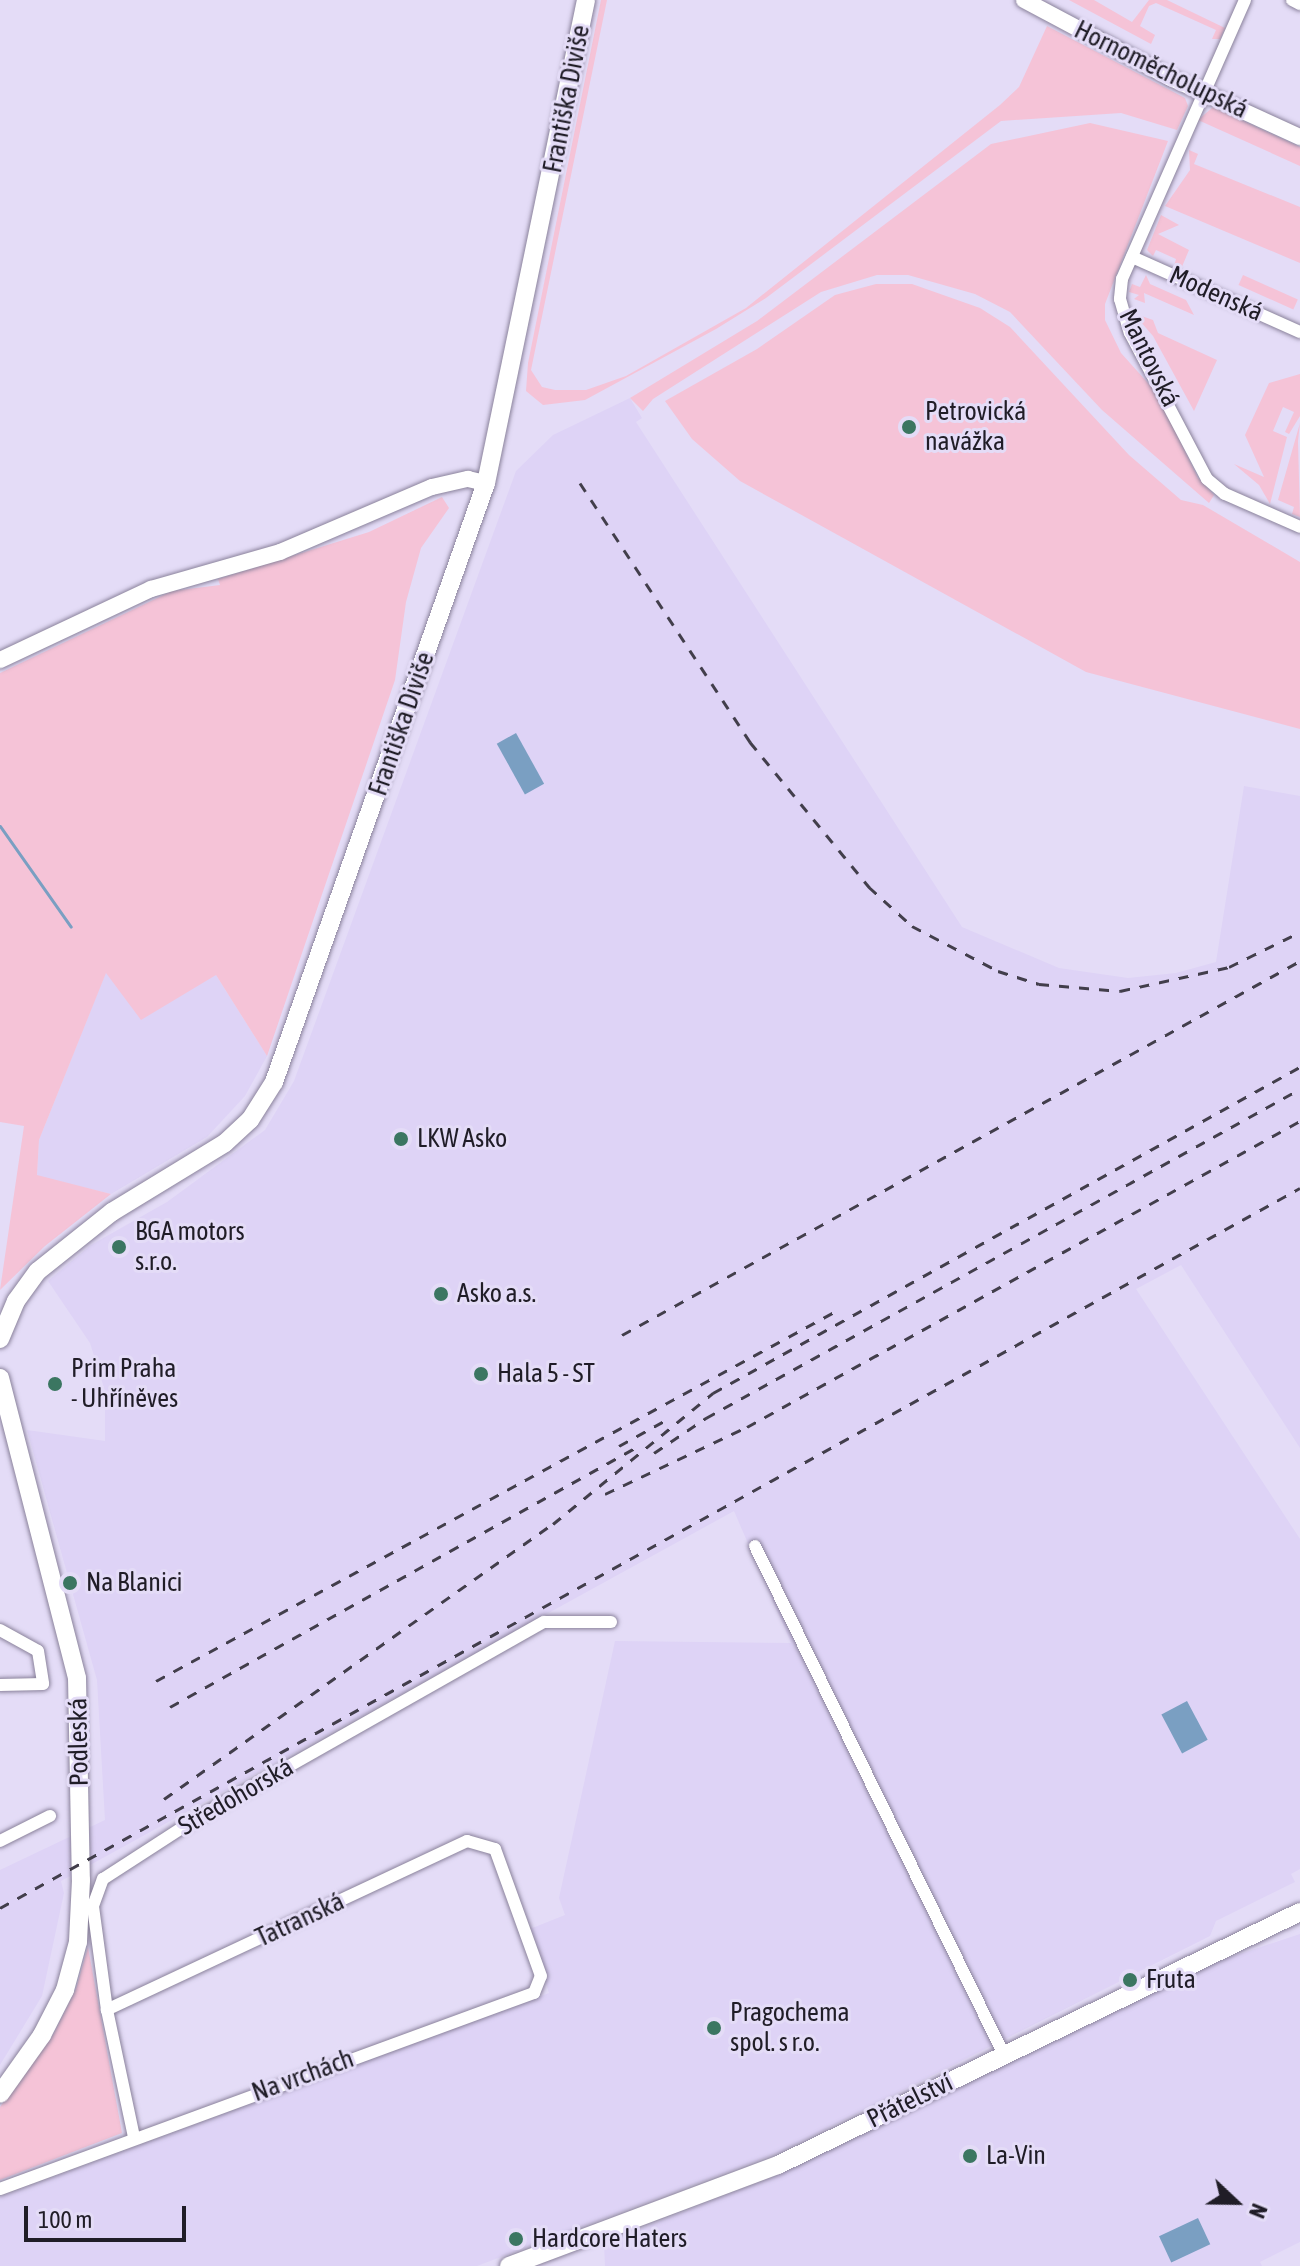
<!DOCTYPE html>
<meta charset="utf-8">
<style>
body{margin:0}
#map{position:relative;width:1300px;height:2266px;overflow:hidden;background:#e4dcf7;font-family:"Asap Condensed",sans-serif}
div>[style]{position:absolute}
.built>*{inset:0;background:#ded3f6}
.green>*{inset:0;background:#f5c3d7;transform-origin:0 0}
.water>*{inset:0;background:#7a9fc2;transform-origin:0 0}
.stream>*{height:3px;margin:-1.5px;padding:0 1.5px;transform-origin:1.5px;border-radius:1.5px;background:#7a9fc2}
.roads{filter:drop-shadow(0 0 2px #8a829b) drop-shadow(0 0 2px #8a829b)}
.minor>*{height:12px;margin:-6px;padding:0 6px;transform-origin:6px;border-radius:6px;background:#fff}
.tertiary>*{height:16px;margin:-8px;padding:0 8px;transform-origin:8px;border-radius:8px;background:#fff}
.secondary>*{height:18px;margin:-9px;padding:0 9px;transform-origin:9px;border-radius:9px;background:#fff}
.rail>*{height:3px;margin-top:-1.5px;transform-origin:0;background:repeating-linear-gradient(90deg,#423e4b 0 10px,transparent 0 20px)}
.dots>*{width:22px;height:22px;translate:-50% -50%;box-sizing:border-box;border:4px solid #e4dcf7;border-radius:50%}
span{translate:-50% -50%;white-space:nowrap;text-align:center;line-height:1.15;-webkit-text-stroke:6px #e4dcf7;paint-order:stroke}
.street-label{font-size:26px;color:#201d27}
.poi-label{font-size:26px;color:#201d27}
.left{translate:0 -50%;text-align:left}
.north{position:absolute;left:1196px;top:2162px;width:80px;height:80px;-webkit-text-stroke:6px #e4dcf7;paint-order:stroke;rotate:112deg;font-size:22px;font-weight:700;line-height:32px;text-align:center;color:#201d27}
.north::after{content:'';display:block;margin:auto;width:28px;height:36px;background:#201d27;clip-path:polygon(50% 0,100% 100%,50% 72%,0 100%)}
.scale{position:absolute;left:24px;top:2206px;width:162px;height:36px;box-sizing:border-box;border:4px solid #201d27;border-top:0;padding-left:10px;font-size:24px;line-height:28px;white-space:nowrap;color:#201d27;-webkit-text-stroke:6px #e4dcf7;paint-order:stroke}
</style>
<div id="map">
<div class="built">
<div style="clip-path:polygon(630px 398px,642px 418px,636px 422px,962px 927px,1059px 968px,1128px 978px,1176px 973px,1216px 962px,1244px 786px,1300px 796px,1300px 1448px,1181px 1265px,1136px 1289px,1300px 1539px,1300px 1869px,1291px 1874px,1295px 1882px,1216px 1921px,1210px 1936px,780px 2152px,477px 2266px,0 2266px,0 2197px,549px 1993px,530px 1929px,565px 1915px,559px 1898px,615px 1641px,791px 1643px,734px 1511px,61px 1881px,64px 1893px,42px 1996px,0 2065px,0 1870px,105px 1820px,97px 1680px,27px 1430px,105px 1441px,105px 1391px,90px 1343px,48px 1281px,91px 1245px,167px 1202px,265px 1130px,294px 1081px,516px 471px,553px 435px)"></div>
<div style="clip-path:polygon(106px 972px,216px 975px,267px 1056px,245px 1096px,207px 1137px,111px 1194px,37px 1176px,39px 1140px)"></div>
<div style="clip-path:polygon(1300px 1934px,1300px 2242px,1260px 2262px,1262px 2266px,605px 2266px,604px 2243px,778px 2175px,1216px 1962px)"></div>
</div>
<div class="green">
<div style="clip-path:polygon(601px 0,607px 0,531px 370px,542px 387px,555px 390px,586px 390px,626px 376px,746px 308px,1000px 105px,1019px 87px,1047px 26px,1185px 98px,1188px 106px,1177px 130px,1121px 113px,1001px 121px,766px 298px,716px 329px,585px 400px,543px 405px,526px 391px,528px 363px)"></div>
<div style="clip-path:polygon(1069px 0,1094px 0,1132px 22px,1149px 0,1167px 0,1225px 28px,1220px 39px,1212px 39px,1216px 30px,1156px 3px,1149px 6px,1140px 26px,1155px 35px,1151px 44px)"></div>
<div style="clip-path:polygon(1213px 107px,1300px 147px,1300px 166px,1198px 120px)"></div>
<div style="clip-path:polygon(1090px 123px,1168px 141px,1105px 304px,1105px 320px,1121px 353px,1156px 392px,1198px 478px,1214px 495px,1209px 503px,1102px 410px,1010px 312px,975px 294px,908px 275px,877px 275px,821px 292px,653px 399px,643px 411px,630px 398px,757px 321px,991px 144px)"></div>
<div style="clip-path:polygon(1189px 150px,1198px 154px,1194px 164px,1300px 207px,1300px 263px,1165px 206px,1190px 170px)"></div>
<div style="clip-path:polygon(1161px 215px,1179px 225px,1158px 234px,1189px 250px,1181px 269px,1174px 266px,1176px 259px,1156px 250px,1153px 256px,1147px 250px)"></div>
<div style="clip-path:polygon(1146px 275px,1150px 284px,1186px 300px,1194px 315px,1144px 293px,1145px 303px,1134px 299px,1139px 295px,1129px 292px,1132px 284px,1140px 287px)"></div>
<div style="left:1243px;top:275px;width:60px;height:11px;rotate:24deg"></div>
<div style="clip-path:polygon(876px 284px,912px 284px,980px 308px,1010px 327px,1129px 455px,1181px 500px,1203px 505px,1300px 562px,1300px 729px,1086px 672px,740px 481px,692px 439px,665px 401px,757px 349px,835px 295px)"></div>
<div style="clip-path:polygon(1133px 313px,1153px 320px,1158px 333px,1217px 360px,1194px 411px,1153px 336px)"></div>
<div style="clip-path:polygon(1300px 374px,1300px 416px,1289px 434px,1285px 432px,1294px 412px,1283px 407px,1273px 431px,1287px 437px,1270px 504px,1259px 485px,1234px 464px,1264px 477px,1245px 435px,1269px 383px)"></div>
<div style="clip-path:polygon(1300px 423px,1298px 441px,1300px 517px,1292px 514px,1294px 507px,1278px 500px)"></div>
<div style="clip-path:polygon(442px 497px,449px 508px,421px 548px,406px 602px,395px 680px,267px 1056px,216px 975px,141px 1020px,106px 973px,39px 1140px,37px 1175px,111px 1194px,45px 1246px,0 1290px,24px 1126px,0 1122px,0 673px,172px 591px,220px 585px,218px 579px,369px 532px)"></div>
<div style="clip-path:polygon(88px 1947px,122px 2133px,0 2180px,0 2107px,53px 2035px,76px 1989px)"></div>
</div>
<div class="water">
<div style="left:516px;top:733px;width:58px;height:22px;rotate:61deg"></div>
<div style="left:1187px;top:1701px;width:44px;height:29px;rotate:62deg"></div>
<div style="left:1198px;top:2218px;width:29px;height:43px;rotate:65deg"></div>
</div>
<div class="stream">
<div style="left:0;top:826px;width:123px;rotate:54.9deg"></div>
</div>
<div class="roads">
<div class="minor">
<div style="left:1245px;top:0;width:305px;rotate:113.8deg"></div>
<div style="left:1122px;top:279px;width:20px;rotate:96deg"></div>
<div style="left:1120px;top:299px;width:35px;rotate:74deg"></div>
<div style="left:1130px;top:333px;width:165px;rotate:62.2deg"></div>
<div style="left:1207px;top:479px;width:23px;rotate:40deg"></div>
<div style="left:1225px;top:494px;width:82px;rotate:23.7deg"></div>
<div style="left:1292px;top:0;width:9px;rotate:27deg"></div>
<div style="left:1132px;top:257px;width:184px;rotate:24.1deg"></div>
<div style="left:755px;top:1546px;width:567px;rotate:63.93deg"></div>
<div style="left:0;top:1630px;width:43px;rotate:28.9deg"></div>
<div style="left:38px;top:1651px;width:33px;rotate:81deg"></div>
<div style="left:43px;top:1684px;width:43px;rotate:178.7deg"></div>
<div style="left:0;top:1841px;width:56px;rotate:-26.6deg"></div>
<div style="left:134px;top:2137px;width:130px;rotate:-102deg"></div>
<div style="left:107px;top:2010px;width:105px;rotate:-97.7deg"></div>
<div style="left:93px;top:1906px;width:29px;rotate:-70deg"></div>
<div style="left:103px;top:1879px;width:114px;rotate:-32.9deg"></div>
<div style="left:199px;top:1817px;width:396px;rotate:-29.5deg"></div>
<div style="left:544px;top:1622px;width:67px"></div>
<div style="left:0;top:2189px;width:569px;rotate:-20.16deg"></div>
<div style="left:534px;top:1993px;width:18px;rotate:-68deg"></div>
<div style="left:541px;top:1976px;width:135px;rotate:-109.9deg"></div>
<div style="left:495px;top:1849px;width:29px;rotate:-164deg"></div>
<div style="left:467px;top:1841px;width:398px;rotate:154.9deg"></div>
</div>
<div class="tertiary">
<div style="left:1024px;top:0;width:166px;rotate:28deg"></div>
<div style="left:1171px;top:78px;width:142px;rotate:24.6deg"></div>
<div style="left:0;top:660px;width:167px;rotate:-25.2deg"></div>
<div style="left:151px;top:589px;width:134px;rotate:-16deg"></div>
<div style="left:280px;top:552px;width:165px;rotate:-23.2deg"></div>
<div style="left:432px;top:487px;width:37px;rotate:-13deg"></div>
<div style="left:468px;top:479px;width:18px;rotate:13deg"></div>
</div>
<div class="secondary">
<div style="left:0;top:1339px;width:41px;rotate:-67.2deg"></div>
<div style="left:16px;top:1301px;width:37px;rotate:-54deg"></div>
<div style="left:38px;top:1271px;width:95px;rotate:-38.6deg"></div>
<div style="left:112px;top:1212px;width:132px;rotate:-31.4deg"></div>
<div style="left:225px;top:1143px;width:34px;rotate:-43deg"></div>
<div style="left:250px;top:1120px;width:45px;rotate:-57.7deg"></div>
<div style="left:274px;top:1082px;width:635px;rotate:-70.51deg"></div>
<div style="left:486px;top:483px;width:493px;rotate:-78.3deg"></div>
<div style="left:0;top:1378px;width:310px;rotate:75.6deg"></div>
<div style="left:77px;top:1678px;width:202px;rotate:88.9deg"></div>
<div style="left:81px;top:1880px;width:62px;rotate:92.8deg"></div>
<div style="left:78px;top:1942px;width:50px;rotate:105.2deg"></div>
<div style="left:65px;top:1990px;width:51px;rotate:117.1deg"></div>
<div style="left:42px;top:2035px;width:72px;rotate:125.4deg"></div>
<div style="left:509px;top:2266px;width:287px;rotate:-20.6deg"></div>
<div style="left:778px;top:2165px;width:580px;rotate:-25.86deg"></div>
</div>
</div>
<div class="rail">
<div style="left:580px;top:483px;width:310px;rotate:56.7deg"></div>
<div style="left:750px;top:742px;width:188px;rotate:50.6deg"></div>
<div style="left:869px;top:887px;width:58px;rotate:42.2deg"></div>
<div style="left:912px;top:926px;width:97px;rotate:27.6deg"></div>
<div style="left:998px;top:971px;width:43px;rotate:17.6deg"></div>
<div style="left:1039px;top:984px;width:81px;rotate:4.9deg"></div>
<div style="left:1120px;top:991px;width:112px;rotate:-12.4deg"></div>
<div style="left:1229px;top:967px;width:79px;rotate:-26.2deg"></div>
<div style="left:622px;top:1335px;width:774px;rotate:-28.88deg"></div>
<div style="left:619px;top:1446px;width:56px;rotate:-28.9deg"></div>
<div style="left:654px;top:1453px;width:63px;rotate:-33.9deg"></div>
<div style="left:706px;top:1418px;width:679px;rotate:-28.98deg"></div>
<div style="left:605px;top:1494px;width:157px;rotate:-25.3deg"></div>
<div style="left:747px;top:1427px;width:632px;rotate:-28.96deg"></div>
<div style="left:156px;top:1681px;width:776px;rotate:-28.55deg"></div>
<div style="left:170px;top:1707px;width:532px;rotate:-29.12deg"></div>
<div style="left:164px;top:1799px;width:476px;rotate:-35.3deg"></div>
<div style="left:553px;top:1524px;width:207px;rotate:-39.3deg"></div>
<div style="left:713px;top:1393px;width:671px;rotate:-29.05deg"></div>
<div style="left:0;top:1908px;width:1486px;rotate:-28.98deg"></div>
</div>
<div class="dots">
<div style="left:909px;top:427px;background:#3b7661"></div>
<div style="left:401px;top:1139px;background:#3b7661"></div>
<div style="left:119px;top:1247px;background:#3b7661"></div>
<div style="left:441px;top:1294px;background:#3b7661"></div>
<div style="left:481px;top:1374px;background:#3b7661"></div>
<div style="left:55px;top:1384px;background:#3b7661"></div>
<div style="left:70px;top:1583px;background:#3b7661"></div>
<div style="left:1130px;top:1980px;background:#3b7661"></div>
<div style="left:714px;top:2028px;background:#3b7661"></div>
<div style="left:970px;top:2156px;background:#3b7661"></div>
<div style="left:516px;top:2239px;background:#3b7661"></div>
</div>
<div class="street-label">
<span style="left:1161px;top:70px;rotate:26deg">Hornoměcholupská</span>
<span style="left:567px;top:99px;rotate:-79deg">Františka Diviše</span>
<span style="left:1216px;top:294px;rotate:24deg">Modenská</span>
<span style="left:1149px;top:358px;rotate:64deg">Mantovská</span>
<span style="left:402px;top:724px;rotate:-71deg">Františka Diviše</span>
<span style="left:79px;top:1742px;rotate:-91deg">Podleská</span>
<span style="left:236px;top:1797px;rotate:-30deg">Středohorská</span>
<span style="left:300px;top:1920px;rotate:-25deg">Tatranská</span>
<span style="left:303px;top:2076px;rotate:-20deg">Na vrchách</span>
<span style="left:910px;top:2101px;rotate:-26deg">Přátelství</span>
</div>
<div class="poi-label">
<span class="left" style="left:925px;top:427px">Petrovická<br>navážka</span>
<span class="left" style="left:417px;top:1139px">LKW Asko</span>
<span class="left" style="left:135px;top:1247px">BGA motors<br>s.r.o.</span>
<span class="left" style="left:457px;top:1294px">Asko a.s.</span>
<span class="left" style="left:71px;top:1384px">Prim Praha<br>- Uhříněves</span>
<span class="left" style="left:497px;top:1374px">Hala 5 - ST</span>
<span class="left" style="left:86px;top:1583px">Na Blanici</span>
<span class="left" style="left:1146px;top:1980px">Fruta</span>
<span class="left" style="left:730px;top:2028px">Pragochema<br>spol. s r.o.</span>
<span class="left" style="left:986px;top:2156px">La-Vin</span>
<span class="left" style="left:532px;top:2239px">Hardcore Haters</span>
</div>
<div class="north">N</div>
<div class="scale">100 m</div>
</div>
